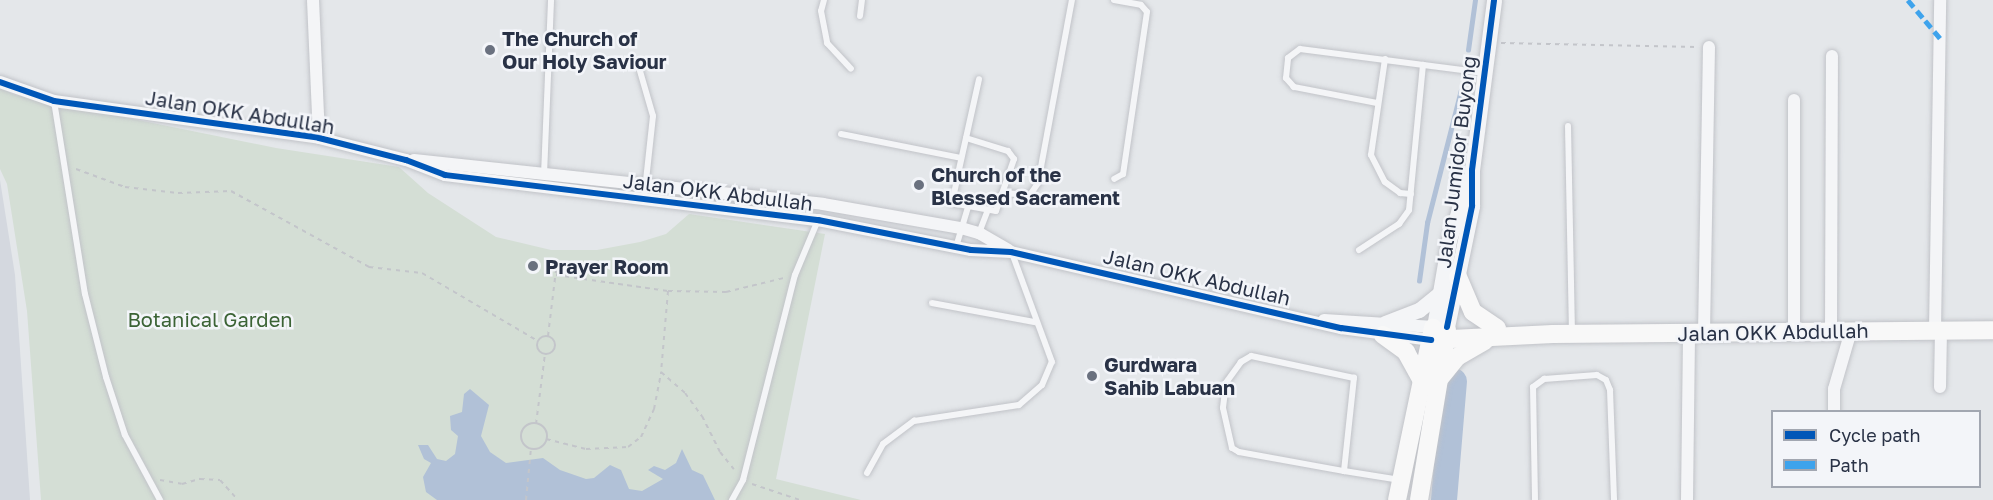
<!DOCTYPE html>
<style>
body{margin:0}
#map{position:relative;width:1993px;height:500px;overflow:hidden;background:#e4e7ea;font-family:"Golos Text",sans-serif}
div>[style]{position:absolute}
.built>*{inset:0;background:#d4d8df}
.green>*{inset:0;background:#d4ded5}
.water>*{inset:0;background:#b1c1d7}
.stream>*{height:4.5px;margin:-2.25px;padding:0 2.25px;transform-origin:2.25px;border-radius:2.25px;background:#b1c1d7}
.river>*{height:26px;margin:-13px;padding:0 13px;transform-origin:13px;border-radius:13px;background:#b1c1d7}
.path>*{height:2px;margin-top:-1px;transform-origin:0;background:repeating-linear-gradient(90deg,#c3c5ca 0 4.5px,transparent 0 9px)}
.path>.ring{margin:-1px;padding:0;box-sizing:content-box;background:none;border:2px solid #c3c5ca;border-radius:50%}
.roads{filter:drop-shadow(0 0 2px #c1c3c8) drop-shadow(0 0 2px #c1c3c8)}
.service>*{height:6px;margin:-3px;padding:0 3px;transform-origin:3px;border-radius:3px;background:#f4f5f7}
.minor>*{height:12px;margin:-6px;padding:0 6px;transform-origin:6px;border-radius:6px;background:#f4f5f7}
.tertiary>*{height:15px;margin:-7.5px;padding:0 7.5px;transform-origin:7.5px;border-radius:7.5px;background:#f4f5f7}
.secondary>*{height:18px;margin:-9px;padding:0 9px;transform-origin:9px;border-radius:9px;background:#f8f8f8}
.quiet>*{height:4.5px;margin-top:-2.25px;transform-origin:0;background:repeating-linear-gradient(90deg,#3ea3ec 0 9px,transparent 0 13.5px)}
.cycleway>*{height:6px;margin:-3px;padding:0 3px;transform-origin:3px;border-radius:3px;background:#0057b8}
.dots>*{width:16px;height:16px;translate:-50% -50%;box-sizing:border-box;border:3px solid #f3f5f9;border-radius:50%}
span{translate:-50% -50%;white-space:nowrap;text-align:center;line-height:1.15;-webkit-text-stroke:5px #f3f5f9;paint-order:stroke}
.poi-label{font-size:20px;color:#293246;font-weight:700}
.left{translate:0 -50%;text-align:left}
.street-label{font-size:20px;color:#293246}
.park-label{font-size:20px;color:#3b6335}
.legend{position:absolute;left:1771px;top:410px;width:210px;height:78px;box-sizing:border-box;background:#f3f5f9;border:2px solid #a2a7b1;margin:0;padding:8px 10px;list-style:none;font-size:18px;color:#293246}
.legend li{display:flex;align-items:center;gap:12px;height:30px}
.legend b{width:30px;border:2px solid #a2a7b1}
</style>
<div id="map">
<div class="built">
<div style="clip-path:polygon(0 180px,15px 275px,30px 500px,0 500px)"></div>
</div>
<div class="green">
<div style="clip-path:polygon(0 88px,15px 95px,276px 148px,399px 167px,428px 193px,496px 237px,551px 250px,597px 250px,640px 242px,666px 234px,689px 214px,825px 234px,776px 479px,861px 500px,41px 500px,27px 311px,7px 184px,0 169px)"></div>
</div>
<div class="water">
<div style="clip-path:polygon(470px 389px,489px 405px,481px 436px,490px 452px,506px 463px,543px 458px,560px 470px,586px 479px,594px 478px,610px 465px,621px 470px,629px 489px,642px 491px,663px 479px,648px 470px,654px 466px,665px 470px,676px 463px,682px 449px,692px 470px,703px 475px,715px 500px,437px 500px,426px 492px,423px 477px,431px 463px,424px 459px,418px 445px,428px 445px,437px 459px,446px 461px,455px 454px,458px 436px,451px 430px,450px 416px,462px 412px,464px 394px)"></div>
</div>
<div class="stream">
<div style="left:1468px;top:50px;width:50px;rotate:-82deg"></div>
<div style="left:1419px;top:281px;width:59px;rotate:-82.1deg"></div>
<div style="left:1427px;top:223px;width:137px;rotate:-75.7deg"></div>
</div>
<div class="river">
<div style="left:1444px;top:500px;width:119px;rotate:-85.2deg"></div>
</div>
<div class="path">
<div style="left:1501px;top:43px;width:196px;rotate:1.2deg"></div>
<div style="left:76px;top:169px;width:52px;rotate:20.2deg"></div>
<div style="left:125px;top:187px;width:53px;rotate:6.5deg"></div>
<div style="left:178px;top:193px;width:53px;rotate:-2.2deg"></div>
<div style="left:231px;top:191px;width:158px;rotate:28.8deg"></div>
<div style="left:369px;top:267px;width:53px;rotate:6.5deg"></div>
<div style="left:422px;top:273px;width:134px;rotate:30.4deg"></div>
<div style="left:556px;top:275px;width:113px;rotate:8.1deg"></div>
<div style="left:668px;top:291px;width:58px;rotate:1deg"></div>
<div style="left:726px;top:292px;width:60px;rotate:-13.6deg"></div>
<div style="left:668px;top:291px;width:81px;rotate:94.9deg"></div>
<div style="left:661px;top:372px;width:32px;rotate:41deg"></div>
<div style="left:685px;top:393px;width:29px;rotate:54deg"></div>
<div style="left:702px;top:416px;width:40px;rotate:63.4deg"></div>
<div style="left:720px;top:452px;width:22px;rotate:51deg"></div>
<div class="ring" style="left:537px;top:336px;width:16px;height:16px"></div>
<div style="left:548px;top:336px;width:75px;rotate:-83.1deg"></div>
<div class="ring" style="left:521px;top:423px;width:24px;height:24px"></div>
<div style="left:536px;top:424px;width:71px;rotate:-82.7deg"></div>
<div style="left:546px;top:439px;width:41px;rotate:14deg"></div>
<div style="left:586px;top:449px;width:42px;rotate:-2.7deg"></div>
<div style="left:628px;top:447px;width:16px;rotate:-38deg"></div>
<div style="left:641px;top:437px;width:31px;rotate:-65deg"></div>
<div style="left:654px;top:409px;width:38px;rotate:-79deg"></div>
<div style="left:160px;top:480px;width:22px;rotate:10deg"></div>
<div style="left:182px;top:484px;width:19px;rotate:-16deg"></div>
<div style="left:200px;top:479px;width:20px;rotate:3deg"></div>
<div style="left:220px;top:480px;width:27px;rotate:48deg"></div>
<div style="left:752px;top:484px;width:51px;rotate:18.4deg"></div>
<div style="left:526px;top:500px;width:52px;rotate:-84.5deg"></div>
</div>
<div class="roads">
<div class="service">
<div style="left:824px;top:0;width:11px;rotate:105deg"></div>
<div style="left:821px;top:11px;width:33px;rotate:79deg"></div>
<div style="left:827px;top:43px;width:35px;rotate:47deg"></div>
<div style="left:1114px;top:0;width:27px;rotate:10deg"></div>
<div style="left:1141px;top:5px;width:9px;rotate:49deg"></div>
<div style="left:1147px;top:12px;width:164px;rotate:98.4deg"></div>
<div style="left:1123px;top:174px;width:10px;rotate:151deg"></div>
<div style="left:860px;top:16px;width:16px;rotate:-83deg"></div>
<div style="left:1385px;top:59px;width:97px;rotate:98.3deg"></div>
<div style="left:1371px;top:155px;width:30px;rotate:63deg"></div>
<div style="left:1385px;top:182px;width:19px;rotate:36deg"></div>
<div style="left:1400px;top:193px;width:11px;rotate:5deg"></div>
<div style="left:640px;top:71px;width:47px;rotate:73.9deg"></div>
<div style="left:653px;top:116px;width:83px;rotate:96.2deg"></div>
<div style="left:54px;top:101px;width:195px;rotate:80.9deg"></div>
<div style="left:85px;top:294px;width:86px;rotate:75.8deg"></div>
<div style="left:106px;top:377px;width:61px;rotate:71.9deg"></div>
<div style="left:125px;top:435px;width:74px;rotate:61.7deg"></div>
<div style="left:1377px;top:103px;width:85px;rotate:-169.1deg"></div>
<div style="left:1294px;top:87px;width:12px;rotate:-132deg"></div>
<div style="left:1286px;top:78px;width:20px;rotate:-84deg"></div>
<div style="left:1288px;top:58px;width:15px;rotate:-37deg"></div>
<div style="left:1300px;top:49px;width:187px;rotate:7.4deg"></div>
<div style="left:1568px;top:126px;width:204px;rotate:88.9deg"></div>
<div style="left:841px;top:134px;width:122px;rotate:11.3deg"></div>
<div style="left:966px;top:138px;width:44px;rotate:17.2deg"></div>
<div style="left:1008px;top:151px;width:10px;rotate:53deg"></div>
<div style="left:1014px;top:159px;width:55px;rotate:109.1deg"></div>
<div style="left:996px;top:211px;width:45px;rotate:-169.7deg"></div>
<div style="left:952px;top:203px;width:30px;rotate:-78deg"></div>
<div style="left:958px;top:174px;width:97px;rotate:-77.5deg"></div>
<div style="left:544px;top:175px;width:175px;rotate:-87.7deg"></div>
<div style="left:1003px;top:193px;width:27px;rotate:4deg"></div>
<div style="left:1030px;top:195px;width:14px;rotate:-56deg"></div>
<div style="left:1038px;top:183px;width:186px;rotate:-79.5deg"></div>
<div style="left:979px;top:233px;width:22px;rotate:-69deg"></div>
<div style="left:956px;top:247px;width:42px;rotate:-73.3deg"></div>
<div style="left:1359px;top:250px;width:48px;rotate:-33deg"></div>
<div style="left:1399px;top:224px;width:17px;rotate:-54deg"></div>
<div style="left:1409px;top:210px;width:146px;rotate:-84.5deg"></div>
<div style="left:932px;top:303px;width:105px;rotate:10.5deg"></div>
<div style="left:1344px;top:471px;width:94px;rotate:-83.9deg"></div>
<div style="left:1354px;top:378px;width:105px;rotate:-167.9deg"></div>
<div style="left:1251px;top:356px;width:12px;rotate:149deg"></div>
<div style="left:1241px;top:362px;width:26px;rotate:126deg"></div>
<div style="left:1226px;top:383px;width:25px;rotate:97deg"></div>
<div style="left:1223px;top:408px;width:41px;rotate:77.3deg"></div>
<div style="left:1232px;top:448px;width:8px;rotate:30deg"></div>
<div style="left:1239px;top:452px;width:107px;rotate:10.3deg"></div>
<div style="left:1344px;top:471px;width:57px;rotate:9.1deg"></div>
<div style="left:867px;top:473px;width:33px;rotate:-61deg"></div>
<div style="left:883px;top:444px;width:39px;rotate:-37deg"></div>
<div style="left:914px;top:421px;width:106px;rotate:-8.7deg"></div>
<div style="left:1019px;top:405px;width:30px;rotate:-41deg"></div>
<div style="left:1042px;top:385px;width:25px;rotate:-67deg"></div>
<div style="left:1052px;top:362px;width:116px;rotate:-110.2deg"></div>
<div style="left:732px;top:500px;width:23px;rotate:-61deg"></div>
<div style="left:743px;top:480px;width:211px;rotate:-75.8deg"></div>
<div style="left:795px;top:275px;width:60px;rotate:-67.3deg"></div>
<div style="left:1535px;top:500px;width:113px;rotate:-91deg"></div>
<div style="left:1533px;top:387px;width:14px;rotate:-36deg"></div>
<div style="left:1544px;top:379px;width:53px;rotate:-4.3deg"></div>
<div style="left:1597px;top:375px;width:10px;rotate:29deg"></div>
<div style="left:1606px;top:380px;width:11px;rotate:68deg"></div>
<div style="left:1610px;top:390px;width:110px;rotate:87.9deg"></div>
</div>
<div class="minor">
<div style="left:313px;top:0;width:138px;rotate:87.5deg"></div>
<div style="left:0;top:82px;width:57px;rotate:19.4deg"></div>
<div style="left:54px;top:101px;width:268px;rotate:7.9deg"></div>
<div style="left:319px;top:138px;width:90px;rotate:14.2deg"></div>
<div style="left:406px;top:160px;width:42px;rotate:21deg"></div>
<div style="left:445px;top:175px;width:376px;rotate:6.9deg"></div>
<div style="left:818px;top:220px;width:156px;rotate:11.1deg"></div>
<div style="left:971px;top:250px;width:40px;rotate:2.9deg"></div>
<div style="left:1011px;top:252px;width:339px;rotate:13deg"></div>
<div style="left:1341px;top:328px;width:91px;rotate:7.6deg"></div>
<div style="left:414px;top:160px;width:411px;rotate:6.1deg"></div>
<div style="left:823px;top:204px;width:140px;rotate:9.9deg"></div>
<div style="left:961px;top:228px;width:19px;rotate:16deg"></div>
<div style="left:979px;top:233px;width:34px;rotate:30deg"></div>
<div style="left:1324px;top:320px;width:110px;rotate:3.6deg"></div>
<div style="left:1935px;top:330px;width:330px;rotate:-89.1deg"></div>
<div style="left:1831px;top:331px;width:275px;rotate:-89.8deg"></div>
<div style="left:1794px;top:332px;width:232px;rotate:-90deg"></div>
<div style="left:1704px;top:333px;width:286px;rotate:-89deg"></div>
<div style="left:1940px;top:387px;width:57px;rotate:-89deg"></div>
<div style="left:1834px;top:412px;width:23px;rotate:-90deg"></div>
<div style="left:1834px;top:389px;width:60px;rotate:-73.7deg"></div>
<div style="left:1687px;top:500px;width:167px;rotate:-89.3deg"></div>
</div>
<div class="tertiary">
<div style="left:1385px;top:323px;width:36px;rotate:-21deg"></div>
<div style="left:1419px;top:310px;width:27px;rotate:-39deg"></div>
<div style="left:1434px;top:327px;width:88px;rotate:-80.2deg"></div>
<div style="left:1449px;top:240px;width:64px;rotate:-71.8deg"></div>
<div style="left:1447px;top:327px;width:124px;rotate:-78.3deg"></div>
<div style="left:1472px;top:206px;width:36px;rotate:-90deg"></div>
<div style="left:1472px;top:170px;width:171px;rotate:-82.6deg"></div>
</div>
<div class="secondary">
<div style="left:1458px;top:277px;width:38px;rotate:67deg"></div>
<div style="left:1473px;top:312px;width:29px;rotate:34deg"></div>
<div style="left:1383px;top:335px;width:29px;rotate:36deg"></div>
<div style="left:1406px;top:352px;width:31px;rotate:61deg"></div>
<div style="left:1431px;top:340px;width:122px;rotate:-2.8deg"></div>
<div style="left:1553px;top:334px;width:440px;rotate:-0.5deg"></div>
<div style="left:1440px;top:378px;width:27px;rotate:-51deg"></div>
<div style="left:1457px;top:357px;width:32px;rotate:-30deg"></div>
<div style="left:1397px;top:500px;width:176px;rotate:-78.2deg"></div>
<div style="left:1419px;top:500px;width:172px;rotate:-80.6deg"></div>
</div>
</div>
<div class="quiet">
<div style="left:1908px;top:0;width:50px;rotate:49.9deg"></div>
</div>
<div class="cycleway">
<div style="left:0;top:82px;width:57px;rotate:19.4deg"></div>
<div style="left:54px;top:101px;width:268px;rotate:7.9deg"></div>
<div style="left:319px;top:138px;width:90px;rotate:14.2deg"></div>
<div style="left:406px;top:160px;width:42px;rotate:21deg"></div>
<div style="left:445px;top:175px;width:376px;rotate:6.9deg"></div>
<div style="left:818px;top:220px;width:156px;rotate:11.1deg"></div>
<div style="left:971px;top:250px;width:40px;rotate:2.9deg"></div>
<div style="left:1011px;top:252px;width:339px;rotate:13deg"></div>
<div style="left:1341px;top:328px;width:91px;rotate:7.6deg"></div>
<div style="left:1447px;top:327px;width:124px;rotate:-78.3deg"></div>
<div style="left:1472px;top:206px;width:36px;rotate:-90deg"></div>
<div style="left:1472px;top:170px;width:171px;rotate:-82.6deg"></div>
</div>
<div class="dots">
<div style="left:490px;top:50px;background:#6a717f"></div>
<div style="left:919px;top:185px;background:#6a717f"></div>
<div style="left:533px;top:266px;background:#6a717f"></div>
<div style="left:1092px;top:376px;background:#6a717f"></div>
</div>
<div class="poi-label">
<span class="left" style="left:502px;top:50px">The Church of<br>Our Holy Saviour</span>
<span class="left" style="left:931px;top:186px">Church of the<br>Blessed Sacrament</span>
<span class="left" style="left:545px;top:266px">Prayer Room</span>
<span class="left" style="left:1104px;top:376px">Gurdwara<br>Sahib Labuan</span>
</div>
<div class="street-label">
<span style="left:240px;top:112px;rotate:9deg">Jalan OKK Abdullah</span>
<span style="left:1456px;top:162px;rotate:-83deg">Jalan Jumidor Buyong</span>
<span style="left:718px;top:192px;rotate:7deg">Jalan OKK Abdullah</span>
<span style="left:1197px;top:277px;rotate:13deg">Jalan OKK Abdullah</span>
<span style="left:1773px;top:332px;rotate:-1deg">Jalan OKK Abdullah</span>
</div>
<div class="park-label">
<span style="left:210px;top:319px">Botanical Garden</span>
</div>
<ul class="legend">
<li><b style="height:8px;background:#0057b8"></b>Cycle path</li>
<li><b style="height:8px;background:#3ea3ec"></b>Path</li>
</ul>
</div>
